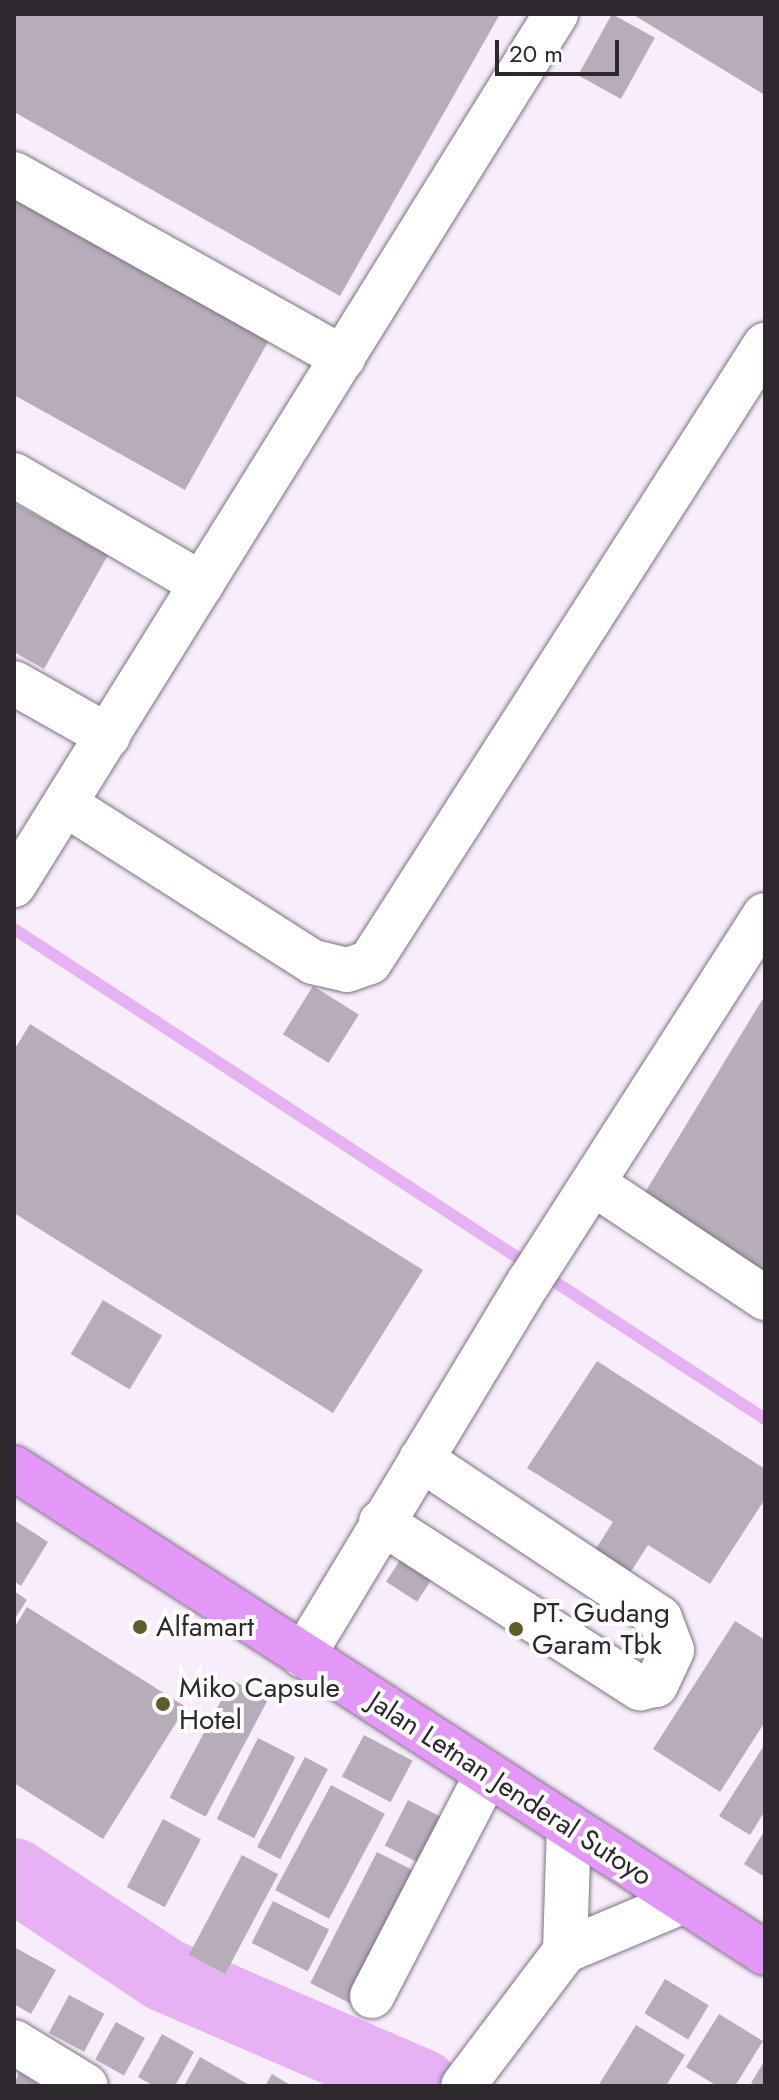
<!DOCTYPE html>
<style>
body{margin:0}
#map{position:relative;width:779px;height:2100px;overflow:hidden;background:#f8edfb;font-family:Jost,sans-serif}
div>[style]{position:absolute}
.stream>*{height:12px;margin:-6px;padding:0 6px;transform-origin:6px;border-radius:6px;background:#e6b2f4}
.river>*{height:74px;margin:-37px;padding:0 37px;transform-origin:37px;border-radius:37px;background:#e6b2f4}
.building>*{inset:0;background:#b7adba;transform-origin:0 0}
.roads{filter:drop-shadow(0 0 2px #7d7380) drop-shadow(0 0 2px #7d7380)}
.minor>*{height:44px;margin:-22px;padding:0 22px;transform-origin:22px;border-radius:22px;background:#fff}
.highway>*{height:44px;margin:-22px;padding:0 22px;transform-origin:22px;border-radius:22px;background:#e397f7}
.dots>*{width:22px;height:22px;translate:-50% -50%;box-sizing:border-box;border:4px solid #fefefe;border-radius:50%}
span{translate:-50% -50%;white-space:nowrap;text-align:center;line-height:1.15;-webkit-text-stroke:8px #fefefe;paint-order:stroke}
.poi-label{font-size:28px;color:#2c282d}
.left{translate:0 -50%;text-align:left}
.street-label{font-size:28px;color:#2c282d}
.frame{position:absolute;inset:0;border:16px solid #2c282d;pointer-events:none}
.scale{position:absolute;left:495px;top:40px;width:124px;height:36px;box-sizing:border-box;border:4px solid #2c282d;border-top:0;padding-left:10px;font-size:24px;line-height:28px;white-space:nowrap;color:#2c282d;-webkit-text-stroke:6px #fefefe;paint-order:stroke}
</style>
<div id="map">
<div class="stream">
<div style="left:14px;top:929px;width:897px;rotate:33.12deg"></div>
</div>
<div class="river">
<div style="left:14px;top:1875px;width:181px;rotate:33.5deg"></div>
<div style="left:165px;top:1975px;width:280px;rotate:23.4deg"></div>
</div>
<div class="building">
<div style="clip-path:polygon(14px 14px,500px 14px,340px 296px,14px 112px)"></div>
<div style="left:612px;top:14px;width:49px;height:70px;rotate:29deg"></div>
<div style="clip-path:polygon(632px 14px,765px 14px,765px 95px)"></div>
<div style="clip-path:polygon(14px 180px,277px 326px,185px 490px,14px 395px)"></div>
<div style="clip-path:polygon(14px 503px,108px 555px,44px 669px,14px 652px)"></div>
<div style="left:313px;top:986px;width:54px;height:57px;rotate:32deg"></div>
<div style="clip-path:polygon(765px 995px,765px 1273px,641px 1199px)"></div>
<div style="clip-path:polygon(30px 1024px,423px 1270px,333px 1413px,14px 1213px,14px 1050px)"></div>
<div style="left:103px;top:1300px;width:69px;height:63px;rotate:31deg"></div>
<div style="clip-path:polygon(597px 1361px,765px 1469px,765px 1499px,710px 1584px,648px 1545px,623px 1584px,588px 1561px,613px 1522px,527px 1468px)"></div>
<div style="clip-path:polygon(14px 1520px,48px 1542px,21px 1586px,14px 1581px)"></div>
<div style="left:404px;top:1554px;width:37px;height:33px;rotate:33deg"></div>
<div style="clip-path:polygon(14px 1591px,27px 1600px,14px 1620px)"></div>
<div style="clip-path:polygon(27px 1607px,186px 1707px,103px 1839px,14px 1783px,14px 1628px)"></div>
<div style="clip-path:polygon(735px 1621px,765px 1640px,765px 1722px,720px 1792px,653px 1749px)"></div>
<div style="left:232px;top:1680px;width:41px;height:133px;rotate:28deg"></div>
<div style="left:364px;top:1735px;width:55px;height:47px;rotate:28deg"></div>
<div style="left:258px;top:1738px;width:42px;height:91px;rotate:27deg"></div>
<div style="clip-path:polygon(765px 1744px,765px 1811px,750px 1835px,719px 1816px)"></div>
<div style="left:305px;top:1757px;width:26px;height:102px;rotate:28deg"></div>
<div style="left:331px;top:1785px;width:61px;height:119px;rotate:28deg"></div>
<div style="left:408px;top:1800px;width:44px;height:51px;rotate:27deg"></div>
<div style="left:163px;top:1819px;width:43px;height:77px;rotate:28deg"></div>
<div style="clip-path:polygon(765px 1830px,765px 1877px,744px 1864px)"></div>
<div style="left:377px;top:1852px;width:55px;height:147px;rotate:27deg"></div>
<div style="left:242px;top:1855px;width:41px;height:113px;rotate:28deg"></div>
<div style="left:273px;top:1901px;width:63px;height:47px;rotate:27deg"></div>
<div style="clip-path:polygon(14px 1947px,56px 1970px,31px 2014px,14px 2004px)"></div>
<div style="left:665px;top:1979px;width:51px;height:40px;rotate:31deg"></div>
<div style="left:69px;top:1995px;width:40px;height:43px;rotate:28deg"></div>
<div style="clip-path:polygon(719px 2014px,763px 2041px,735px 2086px,717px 2086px,686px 2067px)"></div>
<div style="left:116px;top:2022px;width:33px;height:43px;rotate:29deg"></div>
<div style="clip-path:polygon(636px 2025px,685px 2055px,666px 2086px,598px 2086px)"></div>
<div style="clip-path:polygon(162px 2034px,194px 2052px,175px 2086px,154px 2086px,138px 2077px)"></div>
<div style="clip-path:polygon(200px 2057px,251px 2086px,184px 2086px)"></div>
<div style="clip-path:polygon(765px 2060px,765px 2086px,756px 2086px,751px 2083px)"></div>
<div style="clip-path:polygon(19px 2072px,41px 2086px,14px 2086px)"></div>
<div style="clip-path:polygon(272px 2074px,292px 2086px,265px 2086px)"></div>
</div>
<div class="roads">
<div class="minor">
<div style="left:14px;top:174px;width:377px;rotate:29.2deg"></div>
<div style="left:14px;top:475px;width:217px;rotate:30.1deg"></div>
<div style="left:14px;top:683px;width:108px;rotate:29.4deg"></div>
<div style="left:65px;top:804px;width:294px;rotate:32.5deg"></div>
<div style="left:313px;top:962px;width:35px;rotate:13deg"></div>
<div style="left:347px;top:970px;width:24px;rotate:-19deg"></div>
<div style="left:370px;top:962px;width:733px;rotate:-57.37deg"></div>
<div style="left:14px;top:885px;width:1026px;rotate:-58.11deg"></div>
<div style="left:594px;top:1184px;width:206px;rotate:33.7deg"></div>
<div style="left:381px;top:1522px;width:308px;rotate:32.7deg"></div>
<div style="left:640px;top:1688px;width:16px;rotate:-11deg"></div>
<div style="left:656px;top:1685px;width:38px;rotate:-65deg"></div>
<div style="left:672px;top:1650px;width:34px;rotate:-111deg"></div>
<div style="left:660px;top:1618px;width:287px;rotate:-146.4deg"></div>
<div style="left:303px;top:1656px;width:437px;rotate:-58.9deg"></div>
<div style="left:529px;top:1282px;width:436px;rotate:-57.3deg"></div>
<div style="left:565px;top:1951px;width:124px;rotate:-88.2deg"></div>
<div style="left:372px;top:1996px;width:250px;rotate:-62.6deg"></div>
<div style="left:14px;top:2042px;width:84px;rotate:31.4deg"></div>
<div style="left:463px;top:2086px;width:169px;rotate:-52.9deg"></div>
<div style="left:565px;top:1951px;width:129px;rotate:-22.8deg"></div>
</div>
<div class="highway">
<div style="left:14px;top:1468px;width:894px;rotate:32.85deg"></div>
</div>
</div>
<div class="dots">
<div style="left:140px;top:1627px;background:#5e5e2b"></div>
<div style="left:516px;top:1629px;background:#5e5e2b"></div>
<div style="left:163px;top:1704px;background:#5e5e2b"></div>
</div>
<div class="poi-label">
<span class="left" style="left:532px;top:1629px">PT. Gudang<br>Garam Tbk</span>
<span class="left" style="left:156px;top:1627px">Alfamart</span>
<span class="left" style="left:179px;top:1704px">Miko Capsule<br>Hotel</span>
</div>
<div class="street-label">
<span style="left:510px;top:1789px;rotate:33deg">Jalan Letnan Jenderal Sutoyo</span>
</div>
<div class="frame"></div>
<div class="scale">20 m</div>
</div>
